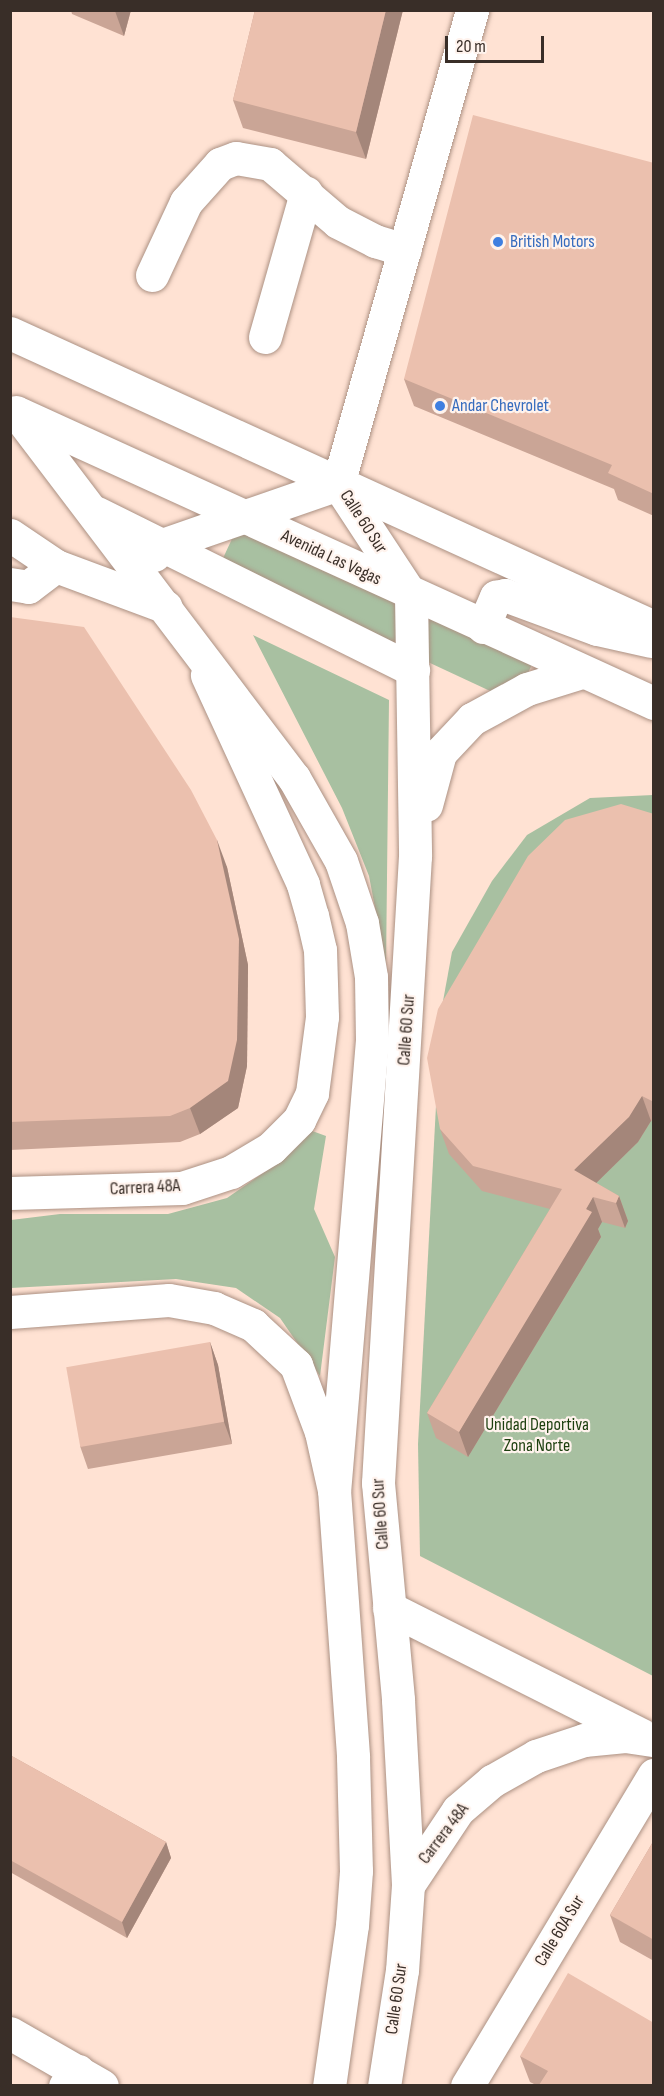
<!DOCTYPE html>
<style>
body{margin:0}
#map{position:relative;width:664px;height:2096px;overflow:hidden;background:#ffe2d3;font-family:"Sofia Sans Condensed",sans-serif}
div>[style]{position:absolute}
.green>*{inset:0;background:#a8c0a1;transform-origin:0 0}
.roads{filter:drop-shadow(0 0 2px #ac9183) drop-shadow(0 0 2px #ac9183)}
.minor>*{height:33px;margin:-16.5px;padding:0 16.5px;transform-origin:16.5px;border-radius:16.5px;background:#fff}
.major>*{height:33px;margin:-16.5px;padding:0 16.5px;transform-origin:16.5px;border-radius:16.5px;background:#fff}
.highway>*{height:33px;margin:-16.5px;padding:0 16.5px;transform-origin:16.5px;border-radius:16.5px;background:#fff}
.wall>*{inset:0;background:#caa596}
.shaded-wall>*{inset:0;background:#a4867a}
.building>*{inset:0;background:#ebc0ae;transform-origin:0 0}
.dots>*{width:16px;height:16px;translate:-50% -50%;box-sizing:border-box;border:3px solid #fff3ed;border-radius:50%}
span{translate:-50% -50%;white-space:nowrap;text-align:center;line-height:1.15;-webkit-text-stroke:4.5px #fff3ed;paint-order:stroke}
.shop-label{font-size:18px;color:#366cbe}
.left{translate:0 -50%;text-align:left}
.street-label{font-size:18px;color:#392e28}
.park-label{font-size:18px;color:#1c3f0e}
.frame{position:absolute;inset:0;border:12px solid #392e28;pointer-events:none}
.scale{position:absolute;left:445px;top:36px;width:99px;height:27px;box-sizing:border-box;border:3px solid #392e28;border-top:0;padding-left:8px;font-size:18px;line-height:21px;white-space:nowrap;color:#392e28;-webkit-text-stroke:4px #fff3ed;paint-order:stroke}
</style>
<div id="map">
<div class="green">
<div style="left:238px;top:526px;width:325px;height:43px;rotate:25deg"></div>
<div style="clip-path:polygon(253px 635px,389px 700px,386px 966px,369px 876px,342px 808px)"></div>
<div style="clip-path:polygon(653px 795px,653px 1676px,420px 1556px,418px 1444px,441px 1012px,452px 952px,492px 881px,527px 835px,590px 798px)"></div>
<div style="clip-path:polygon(304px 1128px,326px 1136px,314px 1209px,335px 1257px,320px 1376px,280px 1318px,236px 1288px,176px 1279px,11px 1288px,11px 1220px,60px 1214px,168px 1214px,227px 1198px,269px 1169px)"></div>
</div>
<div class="roads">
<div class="minor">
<div style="left:152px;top:275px;width:81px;rotate:-65deg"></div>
<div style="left:186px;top:202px;width:51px;rotate:-48.2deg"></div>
<div style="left:220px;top:164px;width:17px;rotate:-21deg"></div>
<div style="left:236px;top:158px;width:35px;rotate:10deg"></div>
<div style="left:270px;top:164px;width:89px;rotate:40.5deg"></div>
<div style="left:338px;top:222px;width:42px;rotate:27.2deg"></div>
<div style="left:375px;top:241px;width:31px;rotate:17deg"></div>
<div style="left:265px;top:337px;width:150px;rotate:-74.1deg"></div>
<div style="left:338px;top:484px;width:493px;rotate:-74.2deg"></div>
<div style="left:10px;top:535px;width:55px;rotate:34deg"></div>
<div style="left:56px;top:566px;width:117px;rotate:20.4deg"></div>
<div style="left:10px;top:584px;width:18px;rotate:9deg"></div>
<div style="left:28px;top:587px;width:35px;rotate:-37deg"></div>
<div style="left:10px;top:1193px;width:172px;rotate:-1.7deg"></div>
<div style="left:182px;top:1188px;width:52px;rotate:-18.1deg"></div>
<div style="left:231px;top:1172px;width:47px;rotate:-31deg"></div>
<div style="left:271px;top:1148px;width:40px;rotate:-45deg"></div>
<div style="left:299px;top:1120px;width:30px;rotate:-64deg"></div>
<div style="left:312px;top:1093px;width:77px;rotate:-82.5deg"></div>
<div style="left:322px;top:1017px;width:67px;rotate:-91.7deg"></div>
<div style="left:320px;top:950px;width:35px;rotate:-103deg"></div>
<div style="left:312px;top:916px;width:33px;rotate:-106deg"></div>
<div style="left:303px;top:884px;width:230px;rotate:-114.7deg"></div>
<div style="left:389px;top:1608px;width:283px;rotate:26.7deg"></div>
<div style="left:408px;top:1885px;width:90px;rotate:-56.3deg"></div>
<div style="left:458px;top:1810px;width:45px;rotate:-40.5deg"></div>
<div style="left:492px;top:1781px;width:51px;rotate:-29.6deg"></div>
<div style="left:536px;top:1756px;width:51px;rotate:-18.4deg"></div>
<div style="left:584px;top:1740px;width:41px;rotate:-5.6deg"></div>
<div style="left:625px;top:1736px;width:29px;rotate:8deg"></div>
<div style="left:10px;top:2033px;width:106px;rotate:29.9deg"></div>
<div style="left:467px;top:2086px;width:363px;rotate:-59deg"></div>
</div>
<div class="major">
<div style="left:10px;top:333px;width:708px;rotate:24.54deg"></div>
<div style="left:16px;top:412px;width:460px;rotate:52.8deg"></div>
<div style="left:294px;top:778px;width:95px;rotate:60.5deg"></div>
<div style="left:341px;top:861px;width:65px;rotate:71.3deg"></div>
<div style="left:362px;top:923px;width:55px;rotate:80.5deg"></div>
<div style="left:371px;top:977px;width:63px;rotate:89.1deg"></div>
<div style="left:372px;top:1040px;width:452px;rotate:94.8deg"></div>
<div style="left:334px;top:1490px;width:268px;rotate:85.9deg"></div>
<div style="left:353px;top:1757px;width:114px;rotate:88.5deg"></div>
<div style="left:356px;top:1871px;width:54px;rotate:94.2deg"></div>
<div style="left:352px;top:1925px;width:163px;rotate:98.1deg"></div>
<div style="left:20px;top:414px;width:697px;rotate:24.51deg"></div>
<div style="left:338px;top:484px;width:133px;rotate:56.7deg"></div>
<div style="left:411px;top:595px;width:261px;rotate:89.1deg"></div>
<div style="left:415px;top:856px;width:628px;rotate:93.38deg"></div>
<div style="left:378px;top:1483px;width:218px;rotate:84.7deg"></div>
<div style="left:398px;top:1700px;width:185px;rotate:86.9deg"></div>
<div style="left:408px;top:1885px;width:85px;rotate:94deg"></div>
<div style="left:402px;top:1970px;width:117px;rotate:98.8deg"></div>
<div style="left:97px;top:513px;width:353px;rotate:26.4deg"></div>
<div style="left:154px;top:555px;width:13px;rotate:-51deg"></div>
<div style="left:162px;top:545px;width:186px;rotate:-19.1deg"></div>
<div style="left:483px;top:627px;width:33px;rotate:-67deg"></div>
<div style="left:496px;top:597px;width:9px;rotate:-13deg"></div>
<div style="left:505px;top:595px;width:98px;rotate:20.3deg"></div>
<div style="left:597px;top:629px;width:55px;rotate:12.5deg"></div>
<div style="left:426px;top:805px;width:54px;rotate:-74.9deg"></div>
<div style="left:440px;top:753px;width:47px;rotate:-46.7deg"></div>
<div style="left:472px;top:719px;width:63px;rotate:-28.6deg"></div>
<div style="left:527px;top:689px;width:58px;rotate:-17.2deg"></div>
</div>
<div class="highway">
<div style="left:10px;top:1312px;width:159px;rotate:-4.3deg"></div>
<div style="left:169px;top:1300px;width:46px;rotate:10.1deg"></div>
<div style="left:214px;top:1308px;width:43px;rotate:23.6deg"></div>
<div style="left:253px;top:1325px;width:59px;rotate:42.9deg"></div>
<div style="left:296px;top:1365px;width:72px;rotate:69.5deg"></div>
<div style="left:321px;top:1432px;width:59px;rotate:77.4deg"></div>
<div style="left:65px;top:2086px;width:20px;rotate:-49deg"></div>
</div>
</div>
<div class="wall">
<div style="clip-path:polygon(71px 10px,131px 10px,124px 36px,72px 14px)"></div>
<div style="clip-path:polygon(255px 10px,403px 10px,366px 159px,243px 128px,233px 100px)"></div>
<div style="clip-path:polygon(654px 163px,654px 516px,618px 500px,614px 489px,414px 406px,404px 379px)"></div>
<div style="clip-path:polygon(10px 617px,227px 867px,248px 965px,247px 1066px,238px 1108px,200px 1134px,180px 1142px,10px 1150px)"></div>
<div style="clip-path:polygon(654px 814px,654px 1122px,651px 1121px,638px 1142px,596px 1183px,619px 1196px,628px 1221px,625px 1228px,602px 1222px,598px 1229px,601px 1237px,468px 1457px,436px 1438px,427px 1413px,550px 1209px,482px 1191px,449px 1154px,440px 1129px)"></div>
<div style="clip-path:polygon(210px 1342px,218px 1365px,232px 1444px,88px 1469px,80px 1446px)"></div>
<div style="clip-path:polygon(10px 1755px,166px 1842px,171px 1858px,127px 1938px,10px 1872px)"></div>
<div style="clip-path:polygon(654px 1840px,654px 1961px,620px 1942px,610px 1915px)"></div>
<div style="clip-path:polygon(520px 2056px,654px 2085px,536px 2085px,530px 2082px)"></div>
</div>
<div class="shaded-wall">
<div style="clip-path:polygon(115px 10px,131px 10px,124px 36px,115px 11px)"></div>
<div style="clip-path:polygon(386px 10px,403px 10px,366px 159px,356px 132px)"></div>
<div style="clip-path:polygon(217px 840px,227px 867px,248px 965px,247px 1066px,238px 1108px,200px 1134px,190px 1108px)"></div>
<div style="clip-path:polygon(642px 1096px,651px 1121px,638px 1142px,584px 1195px,574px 1170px)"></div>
<div style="clip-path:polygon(619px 1196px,628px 1221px,625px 1228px,616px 1203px)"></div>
<div style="clip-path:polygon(593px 1197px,602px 1222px,598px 1229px,601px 1237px,468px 1457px,459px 1432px)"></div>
<div style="clip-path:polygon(210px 1342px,218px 1365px,232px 1444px,224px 1422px)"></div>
<div style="clip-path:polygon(166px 1842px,171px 1858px,127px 1938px,122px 1922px)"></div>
</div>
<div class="building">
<div style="clip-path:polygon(255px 10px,386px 10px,356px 132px,233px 100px)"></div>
<div style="clip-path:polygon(473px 115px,654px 163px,654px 494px,608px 473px,612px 465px,404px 379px)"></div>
<div style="clip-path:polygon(10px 617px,84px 627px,191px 790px,217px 840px,239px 939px,237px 1040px,228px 1081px,190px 1108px,170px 1116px,10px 1122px)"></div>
<div style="clip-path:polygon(621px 804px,654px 814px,654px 1102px,642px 1096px,629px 1117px,574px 1170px,619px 1196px,616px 1203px,593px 1197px,586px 1209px,592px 1212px,459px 1432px,427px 1413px,562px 1189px,473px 1166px,440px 1129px,427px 1058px,438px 1009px,528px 856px,565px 820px)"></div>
<div style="left:210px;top:1342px;width:81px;height:146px;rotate:80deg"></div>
<div style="clip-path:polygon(10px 1755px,166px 1842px,122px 1922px,10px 1860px)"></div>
<div style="clip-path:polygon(654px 1840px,654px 1940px,610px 1915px)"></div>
<div style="clip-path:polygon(568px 1973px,654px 2023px,654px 2085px,539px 2085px,548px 2071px,520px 2056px)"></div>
</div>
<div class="dots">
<div style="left:498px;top:242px;background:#3f7fe0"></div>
<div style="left:440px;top:406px;background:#3f7fe0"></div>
</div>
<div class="shop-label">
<span class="left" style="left:510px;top:242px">British Motors</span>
<span class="left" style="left:452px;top:406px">Andar Chevrolet</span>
</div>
<div class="street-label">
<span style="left:363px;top:522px;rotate:57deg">Calle 60 Sur</span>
<span style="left:331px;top:558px;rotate:25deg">Avenida Las Vegas</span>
<span style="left:407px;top:1030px;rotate:-86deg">Calle 60 Sur</span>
<span style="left:145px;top:1188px;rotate:-3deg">Carrera 48A</span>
<span style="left:381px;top:1514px;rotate:-94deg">Calle 60 Sur</span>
<span style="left:444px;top:1834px;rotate:-53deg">Carrera 48A</span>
<span style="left:560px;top:1931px;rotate:-59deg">Calle 60A Sur</span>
<span style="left:397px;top:1999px;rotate:-82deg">Calle 60 Sur</span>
</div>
<div class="park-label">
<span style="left:537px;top:1436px">Unidad Deportiva<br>Zona Norte</span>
</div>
<div class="frame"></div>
<div class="scale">20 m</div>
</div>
